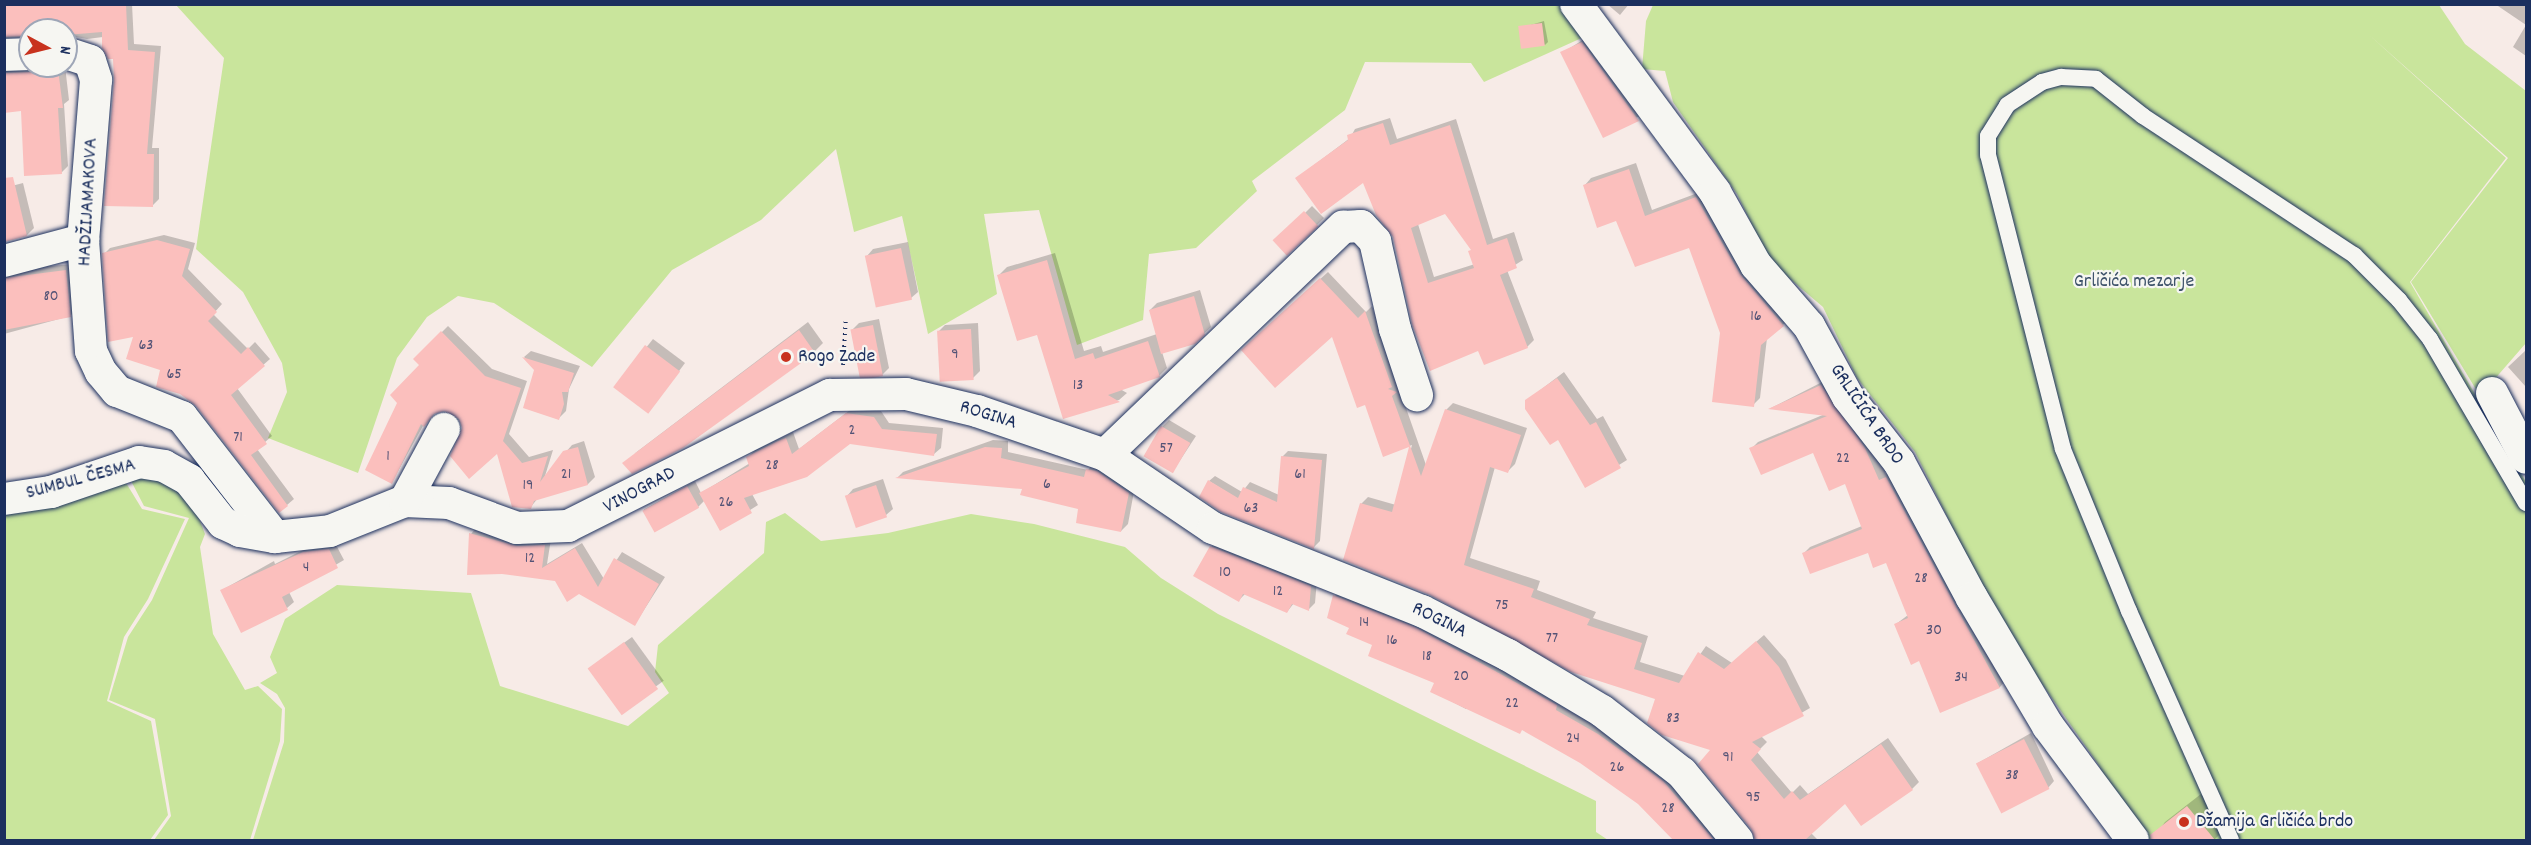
<!DOCTYPE html>
<meta charset="utf-8">
<style>
body{margin:0}
#map{position:relative;width:2531px;height:845px;overflow:hidden;background:#f7ebe7;font-family:Dekko,sans-serif}
div>[style]{position:absolute}
.green>*{inset:0;background:#c9e59c}
.shadow>*{inset:0;background:#0003;transform-origin:0 0}
.building>*{inset:0;background:#fbbfbd;transform-origin:0 0}
.path>*{height:4px;margin-top:-2px;transform-origin:0;background:repeating-linear-gradient(90deg,#1b2f5e 0 1.5px,transparent 0 6px)}
.roads{filter:drop-shadow(0 0 2px #1b2f5e) drop-shadow(0 0 2px #1b2f5e)}
.service>*{height:16px;margin:-8px;padding:0 8px;transform-origin:8px;border-radius:8px;background:#f6f6f2}
.minor>*{height:32px;margin:-16px;padding:0 16px;transform-origin:16px;border-radius:16px;background:#f6f6f2}
.dots>*{width:16px;height:16px;translate:-50% -50%;box-sizing:border-box;border:3px solid #f6f6f2;border-radius:50%}
span{translate:-50% -50%;white-space:nowrap;text-align:center;line-height:1.15;-webkit-text-stroke:4.5px #f6f6f2;paint-order:stroke}
.number-label{font-size:16px;color:#535376}
.number-label span{-webkit-text-stroke-width:0}
.street-label{font-size:20px;color:#1b2f5e}
.park-label{font-size:20px;color:#3e536a}
.poi-label{font-size:20px;color:#1b2f5e}
.left{translate:0 -50%;text-align:left}
.frame{position:absolute;inset:0;border:6px solid #1b2f5e;pointer-events:none}
.north{position:absolute;left:18px;top:18px;width:60px;height:60px;box-sizing:border-box;background:#f6f6f2;border:2px solid #9ea6b7;border-radius:50%;rotate:97deg;font-size:16px;font-weight:700;line-height:24px;text-align:center;color:#1b2f5e}
.north::after{content:'';display:block;margin:auto;width:21px;height:27px;background:#c8321e;clip-path:polygon(50% 0,100% 100%,50% 72%,0 100%)}
</style>
<div id="map">
<div class="green">
<div style="clip-path:polygon(1566px 4px,1595px 32px,1484px 82px,1471px 63px,1365px 62px,1345px 110px,1252px 181px,1257px 191px,1196px 248px,1149px 254px,1143px 320px,1077px 345px,1039px 210px,984px 214px,997px 294px,928px 334px,902px 216px,854px 232px,836px 149px,761px 220px,672px 270px,592px 367px,494px 303px,458px 296px,427px 317px,397px 358px,358px 473px,268px 438px,287px 392px,282px 363px,243px 292px,196px 249px,224px 58px,176px 5px)"></div>
<div style="clip-path:polygon(1653px 5px,2439px 5px,2465px 44px,2526px 91px,2526px 343px,2480px 396px,2411px 282px,2508px 158px,2367px 33px,2506px 158px,2410px 282px,2526px 482px,2526px 840px,2149px 840px,2120px 806px,2098px 764px,2002px 627px,1915px 452px,1857px 378px,1823px 307px,1770px 262px,1737px 194px,1673px 102px,1665px 71px,1642px 69px,1646px 21px)"></div>
<div style="clip-path:polygon(120px 473px,142px 509px,185px 519px,148px 599px,124px 637px,107px 701px,151px 721px,168px 815px,150px 840px,5px 840px,4px 506px)"></div>
<div style="clip-path:polygon(127px 473px,156px 473px,193px 503px,205px 534px,200px 547px,213px 634px,245px 690px,258px 686px,282px 709px,280px 741px,250px 840px,154px 840px,171px 816px,155px 719px,109px 700px,128px 637px,152px 600px,189px 518px,144px 506px)"></div>
<div style="clip-path:polygon(785px 513px,821px 541px,888px 533px,971px 514px,1034px 524px,1125px 547px,1161px 578px,1218px 614px,1596px 801px,1596px 832px,1608px 840px,253px 840px,284px 742px,285px 708px,277px 694px,260px 683px,277px 673px,270px 657px,285px 619px,337px 585px,471px 593px,500px 686px,628px 726px,669px 693px,655px 672px,658px 645px,764px 553px,766px 522px)"></div>
</div>
<div class="shadow">
<div style="clip-path:polygon(4px 4px,132px 4px,134px 44px,161px 46px,152px 148px,159px 148px,159px 199px,152px 206px,115px 81px,114px 57px,103px 37px,87px 39px,66px 35px,66px 30px,30px 30px,30px 37px,4px 38px)"></div>
<div style="clip-path:polygon(1607px 4px,1629px 4px,1620px 15px)"></div>
<div style="clip-path:polygon(2495px 4px,2526px 4px,2526px 56px,2513px 47px,2526px 25px)"></div>
<div style="clip-path:polygon(1544px 21px,1548px 42px,1545px 45px,1521px 28px)"></div>
<div style="clip-path:polygon(1589px 36px,1645px 113px,1603px 136px,1562px 53px)"></div>
<div style="clip-path:polygon(4px 63px,65px 66px,69px 100px,64px 104px,68px 166px,61px 173px,22px 109px,4px 112px)"></div>
<div style="clip-path:polygon(evenodd,1390px 118px,1397px 139px,1456px 119px,1493px 239px,1514px 232px,1523px 260px,1507px 270px,1534px 340px,1527px 347px,1479px 349px,1431px 369px,1394px 236px,1364px 181px,1297px 178px,1350px 138px,1355px 129px,1390px 118px,1446px 213px,1472px 249px,1475px 264px,1434px 277px,1418px 224px,1446px 213px)"></div>
<div style="clip-path:polygon(1636px 163px,1652px 210px,1703px 191px,1790px 319px,1767px 338px,1760px 398px,1753px 405px,1689px 246px,1617px 219px,1585px 185px,1591px 178px)"></div>
<div style="clip-path:polygon(23px 183px,34px 228px,27px 235px,4px 242px,4px 188px)"></div>
<div style="left:1312px;top:206px;width:17px;height:51px;rotate:45deg"></div>
<div style="clip-path:polygon(164px 235px,195px 243px,188px 269px,222px 304px,213px 314px,248px 349px,255px 342px,270px 359px,237px 388px,272px 436px,257px 449px,294px 499px,280px 511px,197px 404px,135px 335px,104px 254px,110px 248px)"></div>
<div style="clip-path:polygon(908px 242px,918px 292px,911px 298px,867px 256px,873px 249px)"></div>
<div style="clip-path:polygon(1055px 253px,1084px 351px,1101px 346px,1103px 352px,1157px 334px,1150px 310px,1157px 303px,1200px 290px,1211px 327px,1194px 343px,1162px 352px,1167px 368px,1159px 376px,1120px 389px,1127px 393px,1119px 400px,1064px 417px,1038px 333px,999px 275px,1007px 267px)"></div>
<div style="clip-path:polygon(73px 264px,77px 309px,70px 316px,4px 334px,4px 270px)"></div>
<div style="clip-path:polygon(1328px 272px,1366px 312px,1372px 306px,1398px 379px,1395px 382px,1402px 384px,1399px 388px,1426px 465px,1446px 410px,1453px 403px,1527px 428px,1515px 464px,1508px 471px,1495px 467px,1470px 558px,1540px 581px,1537px 590px,1596px 612px,1593px 618px,1648px 636px,1640px 662px,1685px 676px,1706px 646px,1732px 663px,1764px 635px,1786px 660px,1810px 708px,1761px 736px,1767px 742px,1757px 752px,1792px 793px,1800px 785px,1808px 794px,1888px 738px,1919px 782px,1912px 789px,1845px 802px,1811px 833px,1818px 840px,1765px 840px,1700px 764px,1712px 750px,1657px 698px,1361px 504px,1368px 497px,1396px 505px,1412px 445px,1384px 455px,1366px 404px,1333px 334px,1250px 343px)"></div>
<div style="clip-path:polygon(879px 319px,889px 368px,882px 375px,852px 330px,859px 323px)"></div>
<div style="clip-path:polygon(808px 322px,823px 343px,814px 352px,634px 454px)"></div>
<div style="clip-path:polygon(978px 323px,980px 371px,973px 378px,939px 331px,945px 325px)"></div>
<div style="clip-path:polygon(448px 326px,492px 369px,527px 381px,509px 434px,529px 457px,553px 450px,545px 476px,572px 445px,584px 441px,595px 477px,588px 484px,538px 498px,530px 508px,498px 451px,464px 429px,453px 411px,436px 412px,424px 424px,392px 482px,421px 365px,415px 359px)"></div>
<div style="clip-path:polygon(653px 339px,685px 363px,654px 405px,615px 387px)"></div>
<div style="clip-path:polygon(2526px 350px,2526px 387px,2508px 367px)"></div>
<div style="clip-path:polygon(531px 351px,580px 366px,569px 389px,566px 411px,559px 418px,536px 369px,524px 357px)"></div>
<div style="clip-path:polygon(1564px 372px,1597px 419px,1603px 416px,1627px 460px,1585px 486px,1558px 437px,1526px 401px)"></div>
<div style="clip-path:polygon(1828px 379px,1872px 442px,1886px 474px,1893px 471px,2006px 680px,2000px 687px,1941px 711px,1920px 659px,1896px 624px,1908px 615px,1887px 561px,1868px 551px,1804px 553px,1810px 547px,1862px 526px,1846px 482px,1813px 451px,1751px 449px,1758px 442px,1825px 414px,1771px 408px)"></div>
<div style="clip-path:polygon(854px 407px,881px 411px,889px 423px,943px 428px,941px 448px,934px 454px,849px 442px,752px 494px,758px 505px,720px 529px,705px 500px,698px 507px,643px 510px,695px 481px,701px 493px,750px 463px,748px 457px,755px 450px,787px 435px,793px 432px,799px 449px)"></div>
<div style="clip-path:polygon(1169px 420px,1196px 436px,1173px 471px,1162px 427px)"></div>
<div style="clip-path:polygon(993px 440px,1008px 441px,1008px 452px,1088px 470px,1094px 463px,1135px 486px,1128px 524px,1121px 531px,1080px 507px,1024px 488px,898px 477px,903px 472px)"></div>
<div style="clip-path:polygon(1288px 451px,1327px 454px,1320px 541px,1314px 547px,1209px 481px,1215px 476px,1242px 492px,1250px 482px,1279px 495px,1282px 457px)"></div>
<div style="clip-path:polygon(883px 479px,893px 509px,886px 515px,847px 496px,853px 489px)"></div>
<div style="clip-path:polygon(477px 527px,551px 539px,547px 564px,582px 543px,604px 579px,622px 552px,665px 577px,635px 624px,471px 534px)"></div>
<div style="clip-path:polygon(1217px 541px,1317px 580px,1315px 603px,1309px 609px,1294px 603px,1287px 612px,1245px 594px,1239px 600px,1211px 547px)"></div>
<div style="clip-path:polygon(335px 543px,344px 560px,289px 592px,294px 602px,287px 608px,222px 590px,274px 561px,275px 564px,311px 546px)"></div>
<div style="clip-path:polygon(1341px 589px,1422px 621px,1606px 728px,1680px 784px,1728px 840px,1675px 840px,1639px 803px,1581px 761px,1523px 729px,1469px 706px,1466px 709px,1432px 691px,1436px 682px,1351px 627px,1335px 596px)"></div>
<div style="left:632px;top:637px;width:54px;height:53px;rotate:54deg"></div>
<div style="clip-path:polygon(2031px 733px,2054px 781px,2048px 788px,1978px 763px)"></div>
<div style="clip-path:polygon(2201px 794px,2227px 827px,2214px 840px,2152px 840px,2165px 822px)"></div>
</div>
<div class="building">
<div style="clip-path:polygon(4px 4px,126px 4px,128px 50px,155px 52px,147px 154px,154px 154px,153px 207px,104px 206px,114px 81px,113px 59px,108px 59px,102px 48px,102px 32px,66px 35px,66px 30px,30px 30px,30px 36px,4px 37px)"></div>
<div style="left:1542px;top:23px;width:23px;height:24px;rotate:83deg"></div>
<div style="clip-path:polygon(1582px 42px,1639px 121px,1603px 138px,1560px 52px)"></div>
<div style="clip-path:polygon(43px 66px,58px 69px,63px 108px,58px 108px,62px 174px,24px 176px,21px 111px,4px 113px,4px 73px,31px 72px)"></div>
<div style="clip-path:polygon(evenodd,1383px 123px,1390px 145px,1450px 125px,1487px 245px,1507px 238px,1517px 268px,1500px 275px,1528px 348px,1484px 365px,1478px 351px,1430px 371px,1412px 324px,1393px 237px,1376px 215px,1363px 183px,1321px 214px,1295px 178px,1348px 140px,1347px 135px,1383px 123px,1445px 214px,1471px 250px,1468px 251px,1474px 268px,1428px 283px,1411px 228px,1445px 214px)"></div>
<div style="clip-path:polygon(1629px 169px,1645px 216px,1696px 197px,1740px 274px,1784px 326px,1761px 345px,1754px 407px,1712px 402px,1720px 333px,1689px 248px,1635px 267px,1616px 221px,1597px 228px,1583px 185px)"></div>
<div style="clip-path:polygon(13px 177px,27px 236px,4px 242px,4px 178px)"></div>
<div style="left:1304px;top:211px;width:21px;height:43px;rotate:47deg"></div>
<div style="clip-path:polygon(157px 240px,190px 249px,182px 276px,217px 312px,208px 321px,241px 354px,248px 347px,265px 366px,231px 395px,267px 444px,251px 455px,288px 506px,279px 513px,196px 406px,180px 394px,156px 387px,160px 370px,126px 359px,133px 337px,108px 342px,102px 253px)"></div>
<div style="left:901px;top:248px;width:53px;height:37px;rotate:78deg"></div>
<div style="clip-path:polygon(1047px 260px,1075px 359px,1093px 353px,1095px 359px,1148px 341px,1160px 377px,1108px 395px,1120px 402px,1063px 419px,1037px 335px,1017px 341px,997px 275px)"></div>
<div style="clip-path:polygon(66px 270px,71px 317px,4px 330px,4px 278px)"></div>
<div style="clip-path:polygon(1320px 278px,1358px 318px,1365px 311px,1392px 387px,1388px 389px,1397px 392px,1392px 396px,1421px 476px,1445px 409px,1521px 435px,1508px 473px,1490px 467px,1464px 565px,1534px 589px,1531px 597px,1590px 619px,1587px 625px,1642px 643px,1634px 669px,1679px 683px,1698px 652px,1724px 669px,1756px 641px,1779px 667px,1804px 716px,1752px 742px,1761px 749px,1751px 760px,1784px 799px,1792px 791px,1800px 800px,1881px 744px,1913px 790px,1861px 826px,1845px 804px,1805px 840px,1755px 840px,1751px 829px,1698px 764px,1710px 750px,1662px 735px,1647px 723px,1655px 699px,1571px 672px,1430px 595px,1343px 560px,1360px 503px,1392px 512px,1409px 447px,1383px 457px,1365px 405px,1357px 408px,1332px 337px,1275px 388px,1241px 350px)"></div>
<div style="clip-path:polygon(1194px 296px,1205px 335px,1195px 344px,1161px 354px,1149px 310px)"></div>
<div style="left:873px;top:325px;width:52px;height:23px;rotate:79deg"></div>
<div style="left:971px;top:329px;width:51px;height:34px;rotate:87deg"></div>
<div style="clip-path:polygon(799px 330px,815px 353px,683px 448px,632px 474px,622px 463px)"></div>
<div style="clip-path:polygon(441px 331px,485px 376px,521px 388px,503px 441px,522px 463px,548px 456px,540px 482px,563px 451px,578px 447px,588px 485px,534px 501px,531px 509px,512px 507px,497px 454px,469px 479px,450px 456px,462px 428px,459px 419px,444px 411px,434px 414px,424px 427px,421px 424px,392px 484px,365px 470px,397px 403px,390px 395px,419px 365px,413px 359px)"></div>
<div style="left:645px;top:345px;width:44px;height:53px;rotate:37deg"></div>
<div style="clip-path:polygon(522px 357px,574px 373px,568px 392px,562px 392px,564px 404px,559px 420px,523px 408px,534px 370px)"></div>
<div style="clip-path:polygon(1557px 378px,1590px 425px,1596px 422px,1621px 468px,1585px 488px,1558px 440px,1550px 445px,1525px 409px,1525px 400px)"></div>
<div style="clip-path:polygon(1821px 385px,1865px 448px,1879px 480px,1886px 477px,2000px 688px,1940px 713px,1919px 661px,1911px 665px,1894px 624px,1908px 618px,1886px 563px,1873px 568px,1868px 553px,1810px 574px,1802px 553px,1862px 529px,1845px 484px,1829px 491px,1813px 453px,1761px 475px,1749px 448px,1827px 416px,1768px 409px)"></div>
<div style="clip-path:polygon(846px 413px,874px 417px,882px 429px,937px 434px,934px 456px,850px 444px,807px 477px,744px 498px,752px 513px,720px 531px,699px 493px,749px 466px,746px 457px,778px 441px,786px 438px,792px 454px)"></div>
<div style="left:1161px;top:426px;width:34px;height:35px;rotate:30deg"></div>
<div style="clip-path:polygon(985px 447px,1002px 448px,1001px 458px,1084px 477px,1086px 469px,1097px 471px,1129px 493px,1121px 532px,1076px 523px,1078px 509px,1020px 495px,1022px 489px,895px 478px)"></div>
<div style="clip-path:polygon(1281px 456px,1322px 460px,1314px 549px,1221px 512px,1199px 497px,1208px 480px,1238px 498px,1243px 487px,1277px 502px)"></div>
<div style="left:876px;top:485px;width:34px;height:33px;rotate:71deg"></div>
<div style="left:687px;top:486px;width:25px;height:51px;rotate:61deg"></div>
<div style="clip-path:polygon(469px 533px,517px 546px,545px 545px,542px 568px,575px 548px,598px 587px,614px 558px,659px 584px,635px 626px,579px 594px,567px 602px,555px 581px,502px 574px,467px 575px)"></div>
<div style="clip-path:polygon(1210px 546px,1311px 586px,1309px 611px,1292px 604px,1287px 613px,1243px 594px,1239px 602px,1193px 576px)"></div>
<div style="clip-path:polygon(329px 549px,338px 568px,282px 597px,288px 610px,241px 633px,220px 590px,303px 552px)"></div>
<div style="clip-path:polygon(1333px 595px,1415px 627px,1557px 705px,1556px 710px,1598px 734px,1663px 781px,1714px 840px,1673px 840px,1638px 804px,1580px 763px,1522px 730px,1520px 734px,1430px 692px,1434px 683px,1368px 656px,1372px 645px,1346px 634px,1349px 628px,1327px 618px)"></div>
<div style="left:624px;top:642px;width:58px;height:45px;rotate:54deg"></div>
<div style="left:2024px;top:739px;width:56px;height:54px;rotate:63deg"></div>
<div style="clip-path:polygon(2187px 806px,2215px 840px,2151px 840px,2150px 835px)"></div>
</div>
<div class="path">
<div style="left:843px;top:365px;width:48px;rotate:-86.4deg"></div>
</div>
<div class="roads">
<div class="service">
<div style="left:2231px;top:840px;width:251px;rotate:-114deg"></div>
<div style="left:2129px;top:611px;width:175px;rotate:-112.2deg"></div>
<div style="left:2063px;top:449px;width:303px;rotate:-104.3deg"></div>
<div style="left:1988px;top:155px;width:19px;rotate:-90deg"></div>
<div style="left:1988px;top:136px;width:36px;rotate:-58deg"></div>
<div style="left:2007px;top:105px;width:42px;rotate:-33.3deg"></div>
<div style="left:2042px;top:82px;width:20px;rotate:-15deg"></div>
<div style="left:2061px;top:77px;width:35px;rotate:3deg"></div>
<div style="left:2096px;top:79px;width:60px;rotate:38.2deg"></div>
<div style="left:2143px;top:116px;width:253px;rotate:33.4deg"></div>
<div style="left:2354px;top:255px;width:64px;rotate:45deg"></div>
<div style="left:2399px;top:300px;width:50px;rotate:51.5deg"></div>
<div style="left:2430px;top:339px;width:190px;rotate:59.7deg"></div>
</div>
<div class="minor">
<div style="left:1576px;top:4px;width:234px;rotate:53.5deg"></div>
<div style="left:1715px;top:192px;width:84px;rotate:60.7deg"></div>
<div style="left:1756px;top:265px;width:81px;rotate:49deg"></div>
<div style="left:1809px;top:326px;width:81px;rotate:61.2deg"></div>
<div style="left:1848px;top:397px;width:83px;rotate:51.9deg"></div>
<div style="left:1899px;top:462px;width:154px;rotate:61.8deg"></div>
<div style="left:1972px;top:598px;width:149px;rotate:59.3deg"></div>
<div style="left:2048px;top:726px;width:142px;rotate:53.3deg"></div>
<div style="left:66px;top:53px;width:25px;rotate:18deg"></div>
<div style="left:90px;top:61px;width:20px;rotate:72deg"></div>
<div style="left:96px;top:80px;width:161px;rotate:94.6deg"></div>
<div style="left:83px;top:240px;width:111px;rotate:85.9deg"></div>
<div style="left:91px;top:351px;width:23px;rotate:65deg"></div>
<div style="left:101px;top:372px;width:25px;rotate:50deg"></div>
<div style="left:117px;top:391px;width:70px;rotate:21.8deg"></div>
<div style="left:182px;top:417px;width:152px;rotate:52.2deg"></div>
<div style="left:4px;top:55px;width:26px;rotate:-2deg"></div>
<div style="left:4px;top:261px;width:82px;rotate:-14.9deg"></div>
<div style="left:2492px;top:393px;width:73px;rotate:62.4deg"></div>
<div style="left:1105px;top:455px;width:330px;rotate:-43.8deg"></div>
<div style="left:1343px;top:227px;width:18px;rotate:-3deg"></div>
<div style="left:1361px;top:226px;width:21px;rotate:47deg"></div>
<div style="left:1375px;top:241px;width:90px;rotate:77.2deg"></div>
<div style="left:1395px;top:329px;width:70px;rotate:71.6deg"></div>
<div style="left:4px;top:499px;width:48px;rotate:-8.5deg"></div>
<div style="left:51px;top:492px;width:93px;rotate:-18.8deg"></div>
<div style="left:139px;top:462px;width:25px;rotate:9deg"></div>
<div style="left:164px;top:466px;width:29px;rotate:29deg"></div>
<div style="left:189px;top:480px;width:55px;rotate:51.7deg"></div>
<div style="left:223px;top:523px;width:19px;rotate:25deg"></div>
<div style="left:240px;top:531px;width:36px;rotate:10deg"></div>
<div style="left:275px;top:537px;width:55px;rotate:-6.2deg"></div>
<div style="left:330px;top:531px;width:81px;rotate:-21.8deg"></div>
<div style="left:405px;top:501px;width:44px;rotate:2.6deg"></div>
<div style="left:449px;top:503px;width:72px;rotate:20.2deg"></div>
<div style="left:517px;top:528px;width:51px;rotate:-2.2deg"></div>
<div style="left:568px;top:526px;width:293px;rotate:-26.6deg"></div>
<div style="left:830px;top:395px;width:76px;rotate:-0.8deg"></div>
<div style="left:906px;top:394px;width:73px;rotate:13.5deg"></div>
<div style="left:977px;top:411px;width:135px;rotate:19deg"></div>
<div style="left:1105px;top:455px;width:130px;rotate:34.1deg"></div>
<div style="left:1213px;top:528px;width:225px;rotate:21.7deg"></div>
<div style="left:1422px;top:611px;width:97px;rotate:27.1deg"></div>
<div style="left:1508px;top:655px;width:109px;rotate:30.8deg"></div>
<div style="left:1602px;top:711px;width:101px;rotate:37.8deg"></div>
<div style="left:1682px;top:773px;width:87px;rotate:50.6deg"></div>
<div style="left:405px;top:501px;width:82px;rotate:-61.6deg"></div>
</div>
</div>
<div class="dots">
<div style="left:786px;top:357px;background:#c8321e"></div>
<div style="left:2184px;top:822px;background:#c8321e"></div>
</div>
<div class="number-label">
<span style="left:51px;top:297px">80</span>
<span style="left:1756px;top:317px">16</span>
<span style="left:146px;top:346px">63</span>
<span style="left:955px;top:355px">9</span>
<span style="left:174px;top:375px">65</span>
<span style="left:1078px;top:386px">13</span>
<span style="left:852px;top:431px">2</span>
<span style="left:238px;top:438px">71</span>
<span style="left:1166px;top:449px">57</span>
<span style="left:388px;top:457px">1</span>
<span style="left:1843px;top:459px">22</span>
<span style="left:772px;top:466px">28</span>
<span style="left:566px;top:475px">21</span>
<span style="left:1300px;top:475px">61</span>
<span style="left:1047px;top:485px">6</span>
<span style="left:528px;top:486px">19</span>
<span style="left:726px;top:503px">26</span>
<span style="left:1251px;top:509px">63</span>
<span style="left:530px;top:559px">12</span>
<span style="left:306px;top:568px">4</span>
<span style="left:1225px;top:573px">10</span>
<span style="left:1921px;top:579px">28</span>
<span style="left:1278px;top:592px">12</span>
<span style="left:1502px;top:606px">75</span>
<span style="left:1364px;top:623px">14</span>
<span style="left:1934px;top:631px">30</span>
<span style="left:1552px;top:639px">77</span>
<span style="left:1392px;top:641px">16</span>
<span style="left:1427px;top:657px">18</span>
<span style="left:1461px;top:677px">20</span>
<span style="left:1961px;top:678px">34</span>
<span style="left:1512px;top:704px">22</span>
<span style="left:1673px;top:719px">83</span>
<span style="left:1573px;top:739px">24</span>
<span style="left:1728px;top:758px">91</span>
<span style="left:1617px;top:768px">26</span>
<span style="left:2012px;top:776px">38</span>
<span style="left:1753px;top:798px">95</span>
<span style="left:1668px;top:809px">28</span>
</div>
<div class="street-label">
<span style="left:89px;top:202px;rotate:-87deg">HADŽIJAMAKOVA</span>
<span style="left:1866px;top:415px;rotate:56deg">GRLIČIĆA BRDO</span>
<span style="left:988px;top:416px;rotate:17deg">ROGINA</span>
<span style="left:81px;top:480px;rotate:-15deg">SUMBUL ČESMA</span>
<span style="left:640px;top:491px;rotate:-28deg">VINOGRAD</span>
<span style="left:1439px;top:621px;rotate:26deg">ROGINA</span>
</div>
<div class="park-label">
<span style="left:2134px;top:282px">Grličića mezarje</span>
</div>
<div class="poi-label">
<span class="left" style="left:798px;top:357px">Rogo Zade</span>
<span class="left" style="left:2196px;top:822px">Džamija Grličića brdo</span>
</div>
<div class="frame"></div>
<div class="north">N</div>
</div>
